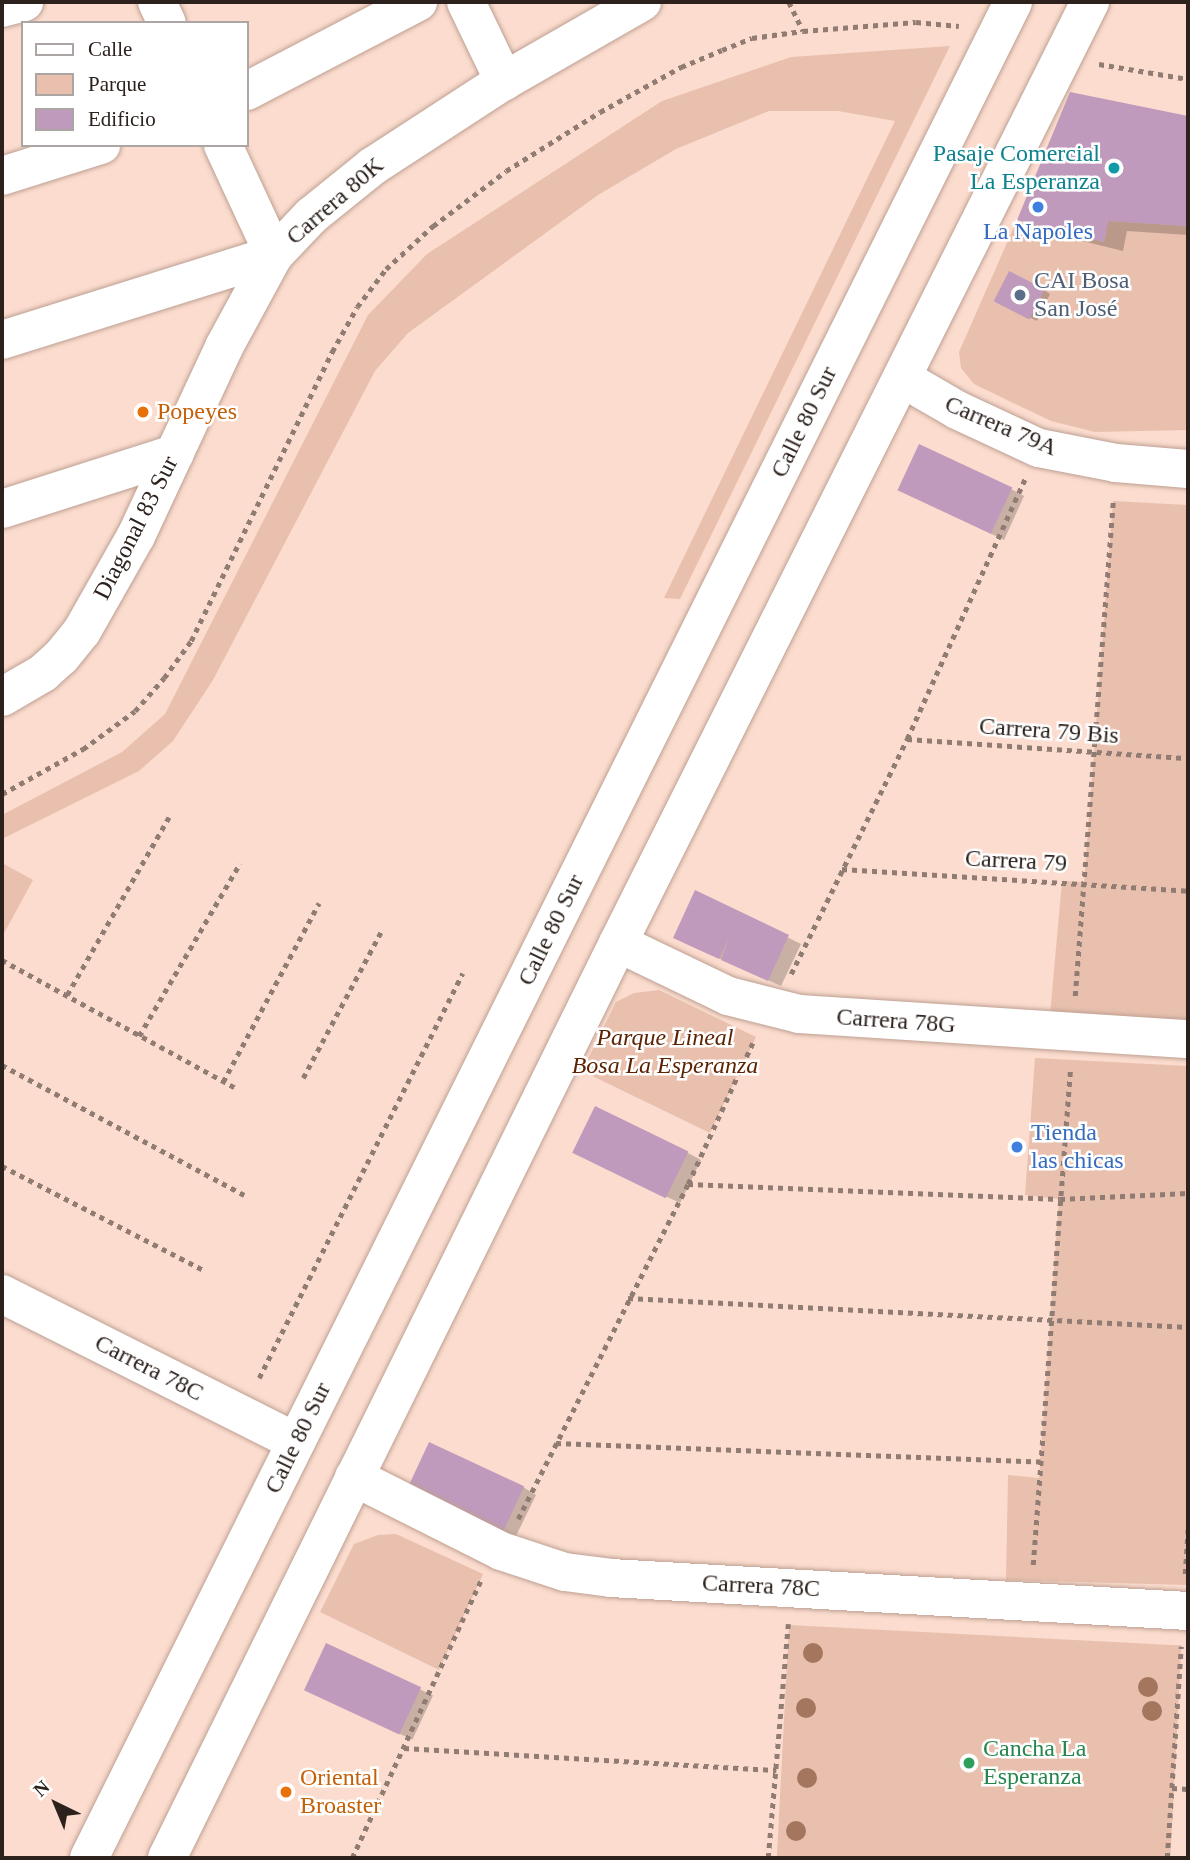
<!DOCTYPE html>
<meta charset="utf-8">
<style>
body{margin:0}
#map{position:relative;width:1190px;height:1860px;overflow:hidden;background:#fbdcce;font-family:"Times New Roman",serif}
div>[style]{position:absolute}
.green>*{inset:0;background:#e9c0ae;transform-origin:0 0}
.shadow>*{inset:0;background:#0003;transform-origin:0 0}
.building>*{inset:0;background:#bf9abc;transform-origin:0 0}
.path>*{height:4.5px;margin-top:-2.25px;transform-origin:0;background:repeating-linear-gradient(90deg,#907c72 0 5px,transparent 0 10px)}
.roads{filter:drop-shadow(0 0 2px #bda093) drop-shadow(0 0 2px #bda093)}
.minor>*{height:38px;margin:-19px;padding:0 19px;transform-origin:19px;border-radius:19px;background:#fff}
.major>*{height:38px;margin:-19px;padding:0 19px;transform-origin:19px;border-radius:19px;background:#fff}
.trees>*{width:20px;height:20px;margin:-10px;border-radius:50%;background:#a4765e}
.dots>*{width:19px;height:19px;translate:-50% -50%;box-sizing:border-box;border:4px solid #fff;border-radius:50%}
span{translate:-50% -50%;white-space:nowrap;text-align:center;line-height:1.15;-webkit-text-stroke:5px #fff;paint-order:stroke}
.culture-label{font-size:24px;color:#0d838f}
.right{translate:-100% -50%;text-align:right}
.street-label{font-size:24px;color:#2c211c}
.shop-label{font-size:24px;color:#366cbe}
.left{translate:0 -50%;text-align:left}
.service-label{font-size:24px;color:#4e5e75}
.food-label{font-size:24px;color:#c56008}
.park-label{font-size:24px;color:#5c2303;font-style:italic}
.leisure-label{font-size:24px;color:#27864d}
.frame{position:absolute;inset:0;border:4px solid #2c211c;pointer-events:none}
.legend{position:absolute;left:21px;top:21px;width:228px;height:126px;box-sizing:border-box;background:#fff;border:2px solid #aba6a4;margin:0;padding:9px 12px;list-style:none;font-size:21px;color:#2c211c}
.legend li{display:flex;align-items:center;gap:14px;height:35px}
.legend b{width:35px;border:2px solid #aba6a4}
.north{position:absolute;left:21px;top:1769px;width:70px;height:70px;-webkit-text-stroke:5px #fff;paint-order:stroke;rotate:317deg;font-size:19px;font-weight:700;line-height:28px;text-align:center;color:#2c211c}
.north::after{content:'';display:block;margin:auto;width:24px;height:32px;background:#2c211c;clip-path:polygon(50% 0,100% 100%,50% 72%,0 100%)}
</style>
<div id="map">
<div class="green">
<div style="clip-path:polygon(950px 46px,680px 599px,664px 598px,895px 121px,838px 111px,769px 111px,676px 149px,598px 195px,408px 333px,375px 371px,213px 680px,173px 741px,139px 771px,2px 839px,2px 815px,122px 752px,165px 714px,368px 315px,427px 254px,662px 101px,791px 57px)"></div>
<div style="clip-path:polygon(1017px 220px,1104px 242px,1108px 221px,1188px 226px,1188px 430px,1095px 432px,1051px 421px,974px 384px,961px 368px,959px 352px)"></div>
<div style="clip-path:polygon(1113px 501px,1188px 505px,1188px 1021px,1050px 1015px,1062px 881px,1084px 882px)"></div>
<div style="clip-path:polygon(2px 863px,33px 880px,2px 937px)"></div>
<div style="clip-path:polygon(659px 990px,756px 1037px,710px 1133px,582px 1071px,616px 1002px,634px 993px)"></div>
<div style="clip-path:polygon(1035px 1058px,1188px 1066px,1188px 1585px,1006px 1580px,1008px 1475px,1039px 1478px,1059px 1199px,1025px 1195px)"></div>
<div style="clip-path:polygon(396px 1534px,483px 1574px,439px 1670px,320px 1612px,354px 1544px,378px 1535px)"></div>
<div style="left:789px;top:1625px;width:393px;height:234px;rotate:3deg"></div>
</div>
<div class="shadow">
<div style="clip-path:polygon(1071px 94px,1188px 118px,1188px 235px,1127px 231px,1123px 251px,1038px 230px,1020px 219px)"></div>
<div style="clip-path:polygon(1044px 290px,1050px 294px,1037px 321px,1002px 304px)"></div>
<div style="clip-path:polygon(1011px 489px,1024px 496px,1004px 540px,899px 490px)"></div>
<div style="clip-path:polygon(696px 892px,801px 944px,781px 986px,687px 944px)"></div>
<div style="clip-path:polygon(575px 1153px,688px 1153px,701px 1160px,680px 1203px)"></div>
<div style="clip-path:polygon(523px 1487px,536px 1495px,515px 1538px,421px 1495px)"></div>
<div style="left:327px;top:1646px;width:117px;height:49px;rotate:25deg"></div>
</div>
<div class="building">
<div style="clip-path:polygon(1070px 92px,1188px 116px,1188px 226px,1108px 221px,1104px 242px,1017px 220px)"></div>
<div style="left:1009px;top:271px;width:40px;height:34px;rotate:27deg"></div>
<div style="left:919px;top:444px;width:103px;height:51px;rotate:25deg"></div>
<div style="clip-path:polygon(695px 890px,789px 935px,768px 981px,721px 960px,729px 938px,719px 959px,673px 938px)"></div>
<div style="left:595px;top:1106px;width:104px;height:52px;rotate:26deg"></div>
<div style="left:429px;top:1442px;width:105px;height:52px;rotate:25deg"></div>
<div style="left:326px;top:1643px;width:105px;height:52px;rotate:25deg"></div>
</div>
<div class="path">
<div style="left:789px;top:2px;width:32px;rotate:64deg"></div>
<div style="left:1099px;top:64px;width:90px;rotate:9.6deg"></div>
<div style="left:907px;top:739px;width:282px;rotate:3.9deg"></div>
<div style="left:2px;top:794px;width:93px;rotate:-29.1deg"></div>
<div style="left:83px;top:749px;width:64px;rotate:-36.2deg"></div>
<div style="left:135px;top:711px;width:44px;rotate:-48.7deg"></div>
<div style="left:164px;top:678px;width:46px;rotate:-53.9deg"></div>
<div style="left:191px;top:641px;width:322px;rotate:-64deg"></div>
<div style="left:332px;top:352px;width:51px;rotate:-60.9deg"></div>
<div style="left:357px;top:307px;width:48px;rotate:-52.7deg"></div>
<div style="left:386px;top:269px;width:64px;rotate:-42.5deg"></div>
<div style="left:433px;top:226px;width:91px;rotate:-37deg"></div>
<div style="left:506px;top:171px;width:111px;rotate:-32.1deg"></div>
<div style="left:600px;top:112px;width:93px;rotate:-29.1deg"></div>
<div style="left:681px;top:67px;width:44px;rotate:-22.5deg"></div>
<div style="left:722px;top:50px;width:32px;rotate:-22deg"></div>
<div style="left:752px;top:38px;width:51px;rotate:-7.8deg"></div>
<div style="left:803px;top:31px;width:113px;rotate:-4.6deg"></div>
<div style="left:916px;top:22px;width:43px;rotate:5.3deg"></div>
<div style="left:842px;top:869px;width:347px;rotate:3.6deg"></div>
<div style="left:2px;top:960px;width:269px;rotate:28.7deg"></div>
<div style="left:791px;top:974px;width:262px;rotate:-63.7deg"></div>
<div style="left:907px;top:739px;width:286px;rotate:-65.6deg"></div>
<div style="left:67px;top:995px;width:205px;rotate:-60.2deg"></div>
<div style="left:1075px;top:996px;width:498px;rotate:-85.6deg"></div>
<div style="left:139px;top:1036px;width:200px;rotate:-59.7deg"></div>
<div style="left:2px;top:1065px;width:275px;rotate:28.2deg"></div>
<div style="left:303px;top:1078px;width:166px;rotate:-61.9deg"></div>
<div style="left:223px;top:1082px;width:203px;rotate:-61.8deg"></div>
<div style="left:2px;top:1166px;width:229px;rotate:27.3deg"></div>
<div style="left:688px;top:1184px;width:372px;rotate:2.3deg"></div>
<div style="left:1060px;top:1199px;width:128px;rotate:-2.7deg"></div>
<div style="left:628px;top:1298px;width:561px;rotate:2.96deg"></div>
<div style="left:259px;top:1378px;width:453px;rotate:-63.3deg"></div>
<div style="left:556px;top:1443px;width:485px;rotate:2.2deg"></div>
<div style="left:518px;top:1519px;width:376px;rotate:-63.1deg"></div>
<div style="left:688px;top:1184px;width:158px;rotate:-65.4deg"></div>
<div style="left:1033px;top:1565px;width:498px;rotate:-85.7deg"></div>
<div style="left:1185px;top:1574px;width:46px;rotate:-86.3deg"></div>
<div style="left:404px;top:1748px;width:373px;rotate:3.4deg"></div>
<div style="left:1172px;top:1788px;width:16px;rotate:4deg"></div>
<div style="left:352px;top:1858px;width:306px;rotate:-65.1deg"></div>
<div style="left:768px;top:1858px;width:235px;rotate:-85.1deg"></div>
<div style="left:1167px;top:1858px;width:212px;rotate:-86.2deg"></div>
</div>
<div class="roads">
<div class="minor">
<div style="left:157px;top:2px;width:23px;rotate:65deg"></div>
<div style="left:466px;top:2px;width:88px;rotate:64.3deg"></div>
<div style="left:2px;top:8px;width:23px;rotate:-15deg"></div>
<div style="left:247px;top:91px;width:193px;rotate:-27.5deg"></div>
<div style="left:2px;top:176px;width:104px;rotate:-17.4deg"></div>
<div style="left:2px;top:340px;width:285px;rotate:-17.4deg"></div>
<div style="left:274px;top:255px;width:121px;rotate:-114.9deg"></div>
<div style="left:902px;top:378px;width:64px;rotate:30.2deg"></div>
<div style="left:957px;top:410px;width:90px;rotate:24.9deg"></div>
<div style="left:1039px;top:448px;width:78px;rotate:11deg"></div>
<div style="left:1116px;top:463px;width:72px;rotate:4.8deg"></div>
<div style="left:2px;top:509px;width:181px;rotate:-17.7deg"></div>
<div style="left:618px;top:943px;width:122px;rotate:25.7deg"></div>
<div style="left:728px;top:996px;width:73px;rotate:14.2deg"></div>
<div style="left:799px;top:1014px;width:390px;rotate:3.7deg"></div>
<div style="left:2px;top:1294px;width:329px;rotate:26.7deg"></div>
<div style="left:354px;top:1477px;width:165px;rotate:26.7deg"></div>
<div style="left:501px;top:1551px;width:67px;rotate:18.2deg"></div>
<div style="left:565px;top:1572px;width:46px;rotate:7.4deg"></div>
<div style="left:611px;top:1578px;width:578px;rotate:3.27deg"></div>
<div style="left:89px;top:1858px;width:2073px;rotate:-63.53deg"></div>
<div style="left:167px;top:1858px;width:1020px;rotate:-63.76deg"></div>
<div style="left:618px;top:943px;width:1053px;rotate:-63.36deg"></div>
</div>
<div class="major">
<div style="left:2px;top:697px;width:48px;rotate:-30.3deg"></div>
<div style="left:43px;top:673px;width:24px;rotate:-42deg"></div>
<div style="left:61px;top:657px;width:33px;rotate:-51deg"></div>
<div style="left:82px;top:631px;width:109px;rotate:-60.4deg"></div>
<div style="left:136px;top:536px;width:208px;rotate:-65deg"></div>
<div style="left:224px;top:347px;width:105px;rotate:-61.5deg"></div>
<div style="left:274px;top:255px;width:54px;rotate:-46.5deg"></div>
<div style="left:311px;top:216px;width:80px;rotate:-38.9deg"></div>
<div style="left:373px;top:166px;width:156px;rotate:-33deg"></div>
<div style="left:504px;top:81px;width:159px;rotate:-29.8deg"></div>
</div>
</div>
<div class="trees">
<div style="left:813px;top:1653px"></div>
<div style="left:1148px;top:1687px"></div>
<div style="left:806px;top:1708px"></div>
<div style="left:1152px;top:1711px"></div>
<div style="left:807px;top:1778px"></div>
<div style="left:796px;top:1831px"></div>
</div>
<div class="dots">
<div style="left:1114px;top:168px;background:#0f9aa8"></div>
<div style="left:1038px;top:207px;background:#3f7fe0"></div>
<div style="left:1020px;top:295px;background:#5c6f8a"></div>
<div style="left:143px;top:412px;background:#e8710a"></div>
<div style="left:1017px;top:1147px;background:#3f7fe0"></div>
<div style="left:969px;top:1763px;background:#2e9e5b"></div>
<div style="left:286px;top:1792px;background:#e8710a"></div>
</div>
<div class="culture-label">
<span class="right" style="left:1100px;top:168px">Pasaje Comercial<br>La Esperanza</span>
</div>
<div class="street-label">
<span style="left:335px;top:201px;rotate:-41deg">Carrera 80K</span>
<span style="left:804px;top:422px;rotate:-64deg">Calle 80 Sur</span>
<span style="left:1001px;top:426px;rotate:23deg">Carrera 79A</span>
<span style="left:136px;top:528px;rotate:-63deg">Diagonal 83 Sur</span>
<span style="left:1049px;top:731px;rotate:4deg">Carrera 79 Bis</span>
<span style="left:1016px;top:861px;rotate:3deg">Carrera 79</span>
<span style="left:551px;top:930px;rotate:-64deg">Calle 80 Sur</span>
<span style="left:896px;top:1021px;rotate:4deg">Carrera 78G</span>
<span style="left:149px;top:1368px;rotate:27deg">Carrera 78C</span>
<span style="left:298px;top:1438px;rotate:-64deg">Calle 80 Sur</span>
<span style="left:761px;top:1586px;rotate:3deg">Carrera 78C</span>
</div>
<div class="shop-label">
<span style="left:1038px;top:232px">La Napoles</span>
<span class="left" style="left:1031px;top:1147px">Tienda<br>las chicas</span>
</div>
<div class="service-label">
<span class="left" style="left:1034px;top:295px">CAI Bosa<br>San José</span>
</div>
<div class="food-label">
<span class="left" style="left:157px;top:412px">Popeyes</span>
<span class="left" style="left:300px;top:1792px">Oriental<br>Broaster</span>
</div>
<div class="park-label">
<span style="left:665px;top:1052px">Parque Lineal<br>Bosa La Esperanza</span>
</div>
<div class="leisure-label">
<span class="left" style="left:983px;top:1763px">Cancha La<br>Esperanza</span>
</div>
<div class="frame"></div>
<ul class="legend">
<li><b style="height:9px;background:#fff"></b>Calle</li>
<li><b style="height:19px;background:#e9c0ae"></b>Parque</li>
<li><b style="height:19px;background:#bf9abc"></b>Edificio</li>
</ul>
<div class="north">N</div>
</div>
